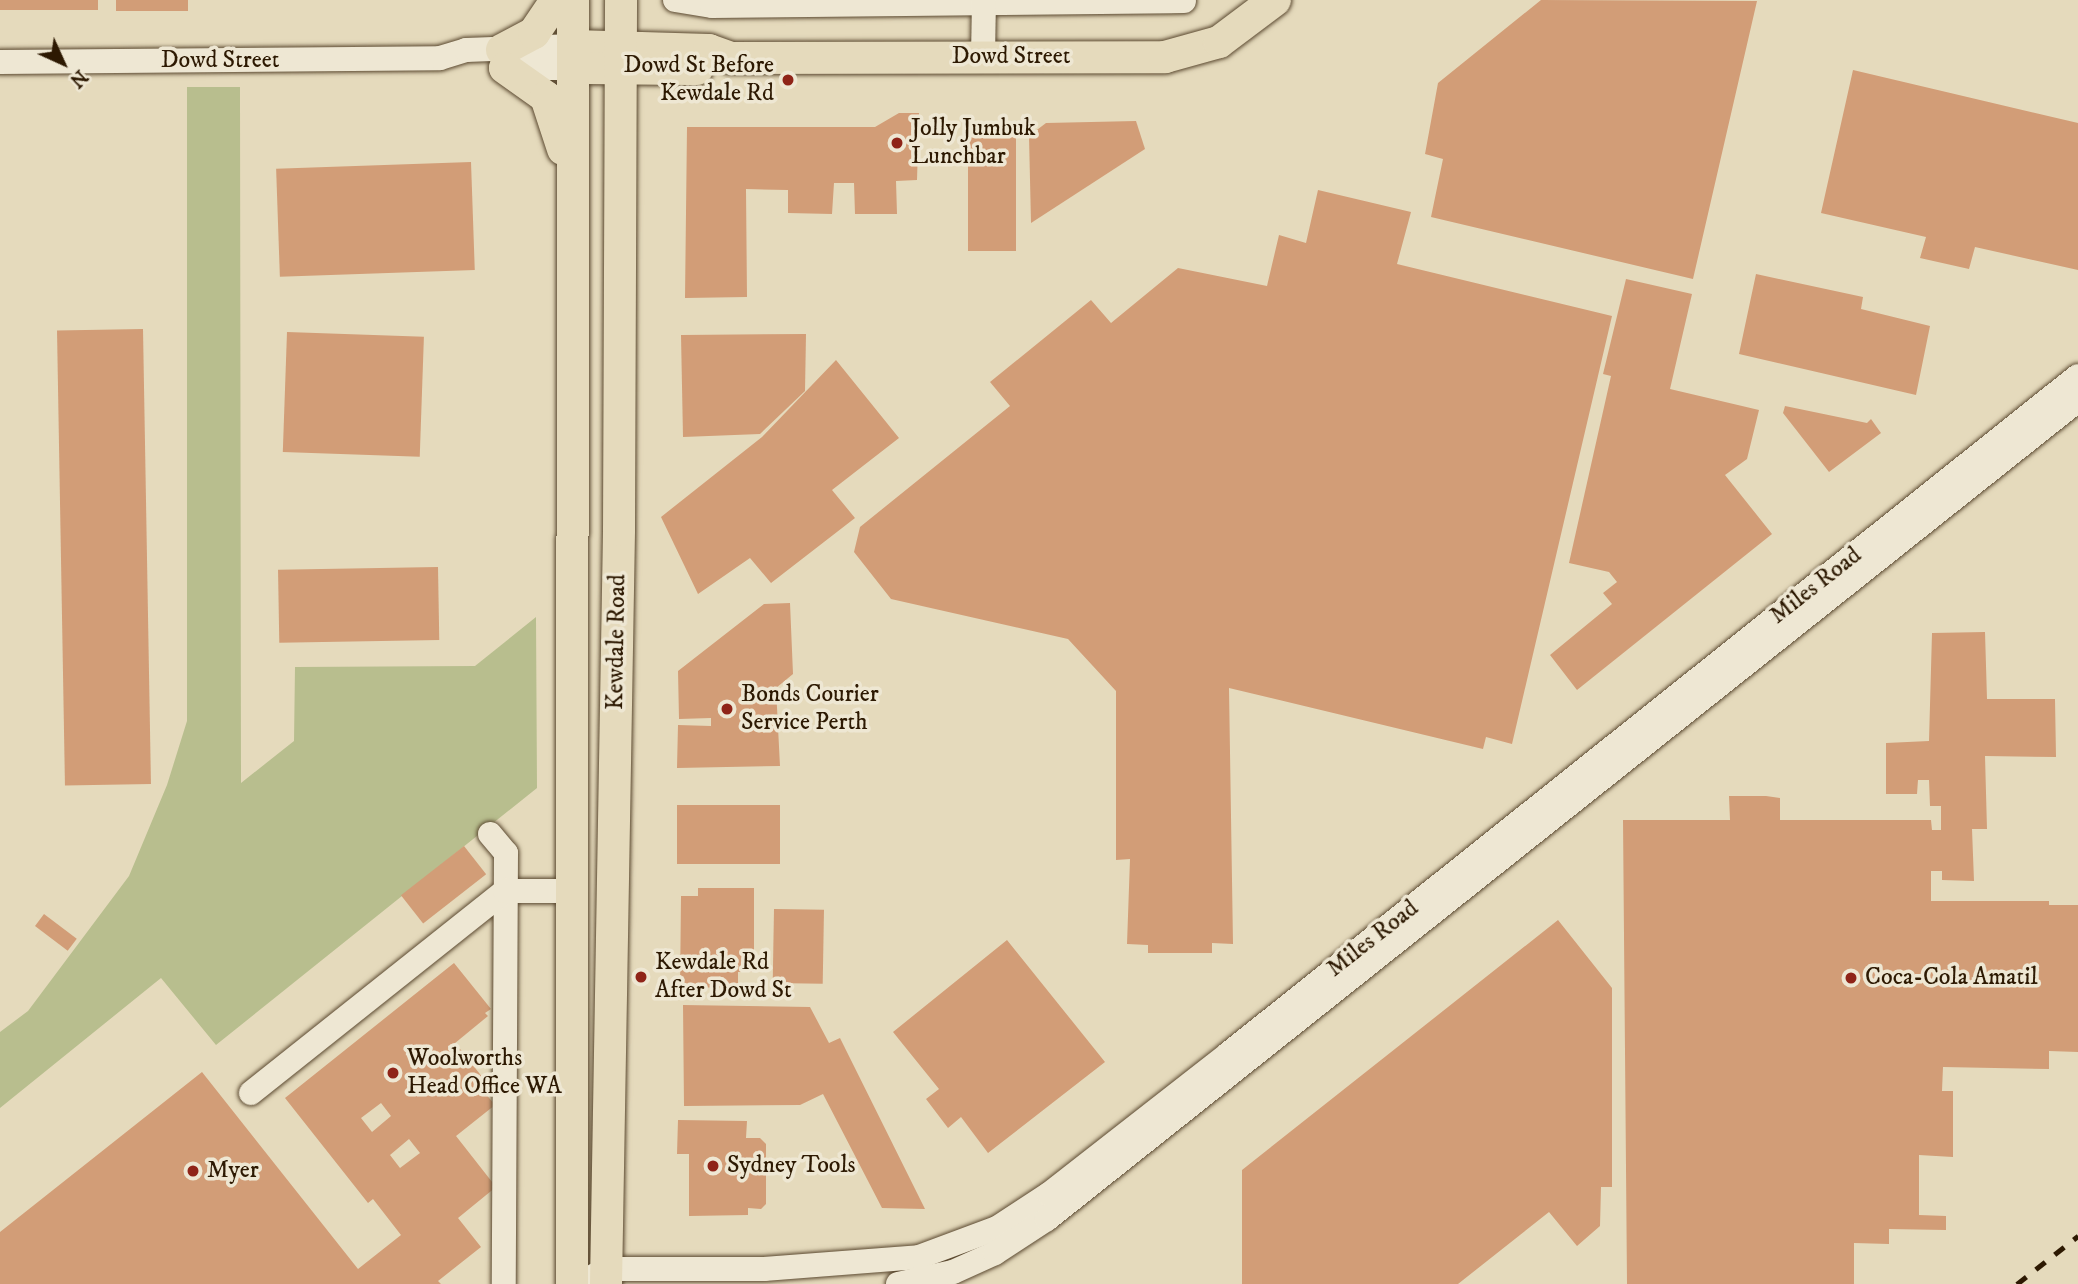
<!DOCTYPE html>
<style>
body{margin:0}
#map{position:relative;width:2078px;height:1284px;overflow:hidden;background:#e5dabc;font-family:"IM FELL DW Pica",serif}
div>[style]{position:absolute}
.green>*{inset:0;background:#b8be8e}
.building>*{inset:0;background:#d29d77;transform-origin:0 0}
.roads{filter:drop-shadow(0 0 2px #5b4930) drop-shadow(0 0 2px #5b4930)}
.minor>*{height:24px;margin:-12px;padding:0 12px;transform-origin:12px;border-radius:12px;background:#eee7d3}
.major>*{height:32px;margin:-16px;padding:0 16px;transform-origin:16px;border-radius:16px;background:#e5dabc}
.rail>*{height:5px;margin-top:-2.5px;transform-origin:0;background:repeating-linear-gradient(90deg,#2d1902 0 12px,transparent 0 24px)}
.dots>*{width:19px;height:19px;translate:-50% -50%;box-sizing:border-box;border:4px solid #eee7d3;border-radius:50%}
span{translate:-50% -50%;white-space:nowrap;text-align:center;line-height:1.15;-webkit-text-stroke:7px #eee7d3;paint-order:stroke}
.street-label{font-size:24px;color:#2d1902}
.poi-label{font-size:24px;color:#2d1902}
.right{translate:-100% -50%;text-align:right}
.left{translate:0 -50%;text-align:left}
.north{position:absolute;left:28px;top:28px;width:70px;height:70px;-webkit-text-stroke:5px #eee7d3;paint-order:stroke;rotate:135deg;font-size:19px;font-weight:700;line-height:28px;text-align:center;color:#2d1902}
.north::after{content:'';display:block;margin:auto;width:24px;height:32px;background:#2d1902;clip-path:polygon(50% 0,100% 100%,50% 72%,0 100%)}
</style>
<div id="map">
<div class="green">
<div style="clip-path:polygon(187px 87px,240px 87px,241px 783px,294px 741px,295px 667px,475px 666px,536px 617px,537px 788px,216px 1045px,161px 978px,0 1108px,0 1032px,28px 1011px,129px 876px,167px 785px,187px 721px)"></div>
</div>
<div class="building">
<div style="left:0;top:0;width:98px;height:10px"></div>
<div style="left:116px;top:0;width:72px;height:11px"></div>
<div style="clip-path:polygon(1541px 0,1757px 1px,1693px 279px,1431px 217px,1443px 159px,1425px 154px,1438px 83px)"></div>
<div style="clip-path:polygon(1853px 70px,2078px 123px,2078px 270px,1975px 247px,1969px 269px,1920px 258px,1926px 237px,1821px 213px)"></div>
<div style="clip-path:polygon(899px 113px,919px 113px,917px 180px,896px 181px,897px 214px,855px 214px,854px 183px,834px 183px,832px 214px,788px 213px,788px 190px,746px 189px,747px 297px,685px 298px,687px 127px,875px 127px)"></div>
<div style="clip-path:polygon(1136px 121px,1145px 149px,1031px 223px,1029px 136px,1046px 123px)"></div>
<div style="left:968px;top:137px;width:48px;height:114px"></div>
<div style="left:471px;top:162px;width:108px;height:195px;rotate:88deg"></div>
<div style="clip-path:polygon(1318px 190px,1411px 212px,1397px 264px,1612px 316px,1512px 744px,1486px 737px,1483px 749px,1229px 688px,1233px 944px,1212px 943px,1212px 953px,1148px 953px,1148px 945px,1127px 944px,1130px 859px,1116px 860px,1116px 691px,1068px 639px,891px 599px,854px 552px,860px 527px,1010px 406px,990px 382px,1091px 300px,1111px 323px,1178px 268px,1267px 286px,1279px 235px,1306px 243px)"></div>
<div style="clip-path:polygon(1756px 274px,1863px 297px,1861px 309px,1930px 326px,1916px 395px,1739px 354px)"></div>
<div style="clip-path:polygon(1626px 279px,1692px 294px,1670px 389px,1759px 410px,1747px 459px,1725px 475px,1772px 534px,1577px 690px,1550px 655px,1612px 604px,1603px 593px,1617px 582px,1609px 572px,1569px 563px,1611px 376px,1603px 374px)"></div>
<div style="left:143px;top:329px;width:455px;height:86px;rotate:89deg"></div>
<div style="left:287px;top:332px;width:137px;height:120px;rotate:2deg"></div>
<div style="clip-path:polygon(806px 334px,805px 391px,760px 434px,683px 437px,681px 335px)"></div>
<div style="clip-path:polygon(836px 360px,899px 438px,832px 490px,855px 518px,771px 583px,750px 558px,698px 594px,661px 517px,762px 437px)"></div>
<div style="clip-path:polygon(1785px 406px,1867px 423px,1871px 419px,1881px 433px,1829px 472px,1783px 413px)"></div>
<div style="left:438px;top:567px;width:73px;height:160px;rotate:89deg"></div>
<div style="clip-path:polygon(790px 603px,793px 674px,776px 688px,780px 766px,677px 768px,678px 725px,711px 726px,711px 718px,679px 719px,678px 671px,764px 604px)"></div>
<div style="clip-path:polygon(1985px 632px,1987px 699px,2055px 699px,2056px 757px,1985px 756px,1987px 829px,1972px 829px,1974px 881px,1942px 880px,1942px 871px,1931px 871px,1931px 901px,2049px 901px,2049px 905px,2078px 905px,2078px 1052px,2049px 1051px,2049px 1069px,1943px 1067px,1942px 1091px,1953px 1091px,1953px 1157px,1919px 1155px,1919px 1215px,1946px 1216px,1946px 1230px,1889px 1229px,1889px 1244px,1854px 1243px,1854px 1284px,1627px 1284px,1623px 820px,1730px 820px,1729px 796px,1766px 796px,1780px 798px,1780px 820px,1931px 820px,1932px 830px,1941px 830px,1941px 806px,1930px 806px,1929px 780px,1918px 780px,1917px 794px,1886px 794px,1886px 743px,1929px 741px,1932px 633px)"></div>
<div style="left:780px;top:805px;width:59px;height:103px;rotate:90deg"></div>
<div style="left:464px;top:846px;width:36px;height:80px;rotate:52deg"></div>
<div style="clip-path:polygon(698px 888px,754px 888px,754px 972px,738px 972px,738px 987px,680px 988px,681px 896px,698px 896px)"></div>
<div style="left:774px;top:909px;width:50px;height:74px;rotate:1deg"></div>
<div style="left:44px;top:914px;width:41px;height:15px;rotate:37deg"></div>
<div style="clip-path:polygon(1558px 920px,1612px 988px,1612px 1187px,1601px 1187px,1600px 1226px,1577px 1246px,1549px 1212px,1458px 1284px,1242px 1284px,1242px 1170px)"></div>
<div style="clip-path:polygon(1007px 940px,1105px 1062px,988px 1153px,961px 1117px,948px 1128px,926px 1099px,939px 1089px,893px 1032px)"></div>
<div style="clip-path:polygon(evenodd,454px 963px,491px 1009px,485px 1013px,488px 1016px,449px 1048px,454px 1054px,460px 1049px,491px 1088px,485px 1093px,495px 1105px,456px 1136px,496px 1187px,458px 1218px,481px 1247px,438px 1281px,441px 1284px,0 1284px,0 1232px,202px 1072px,358px 1269px,401px 1235px,373px 1199px,368px 1203px,285px 1098px,454px 963px,381px 1103px,391px 1116px,372px 1132px,361px 1118px,381px 1103px,454px 963px,409px 1139px,420px 1153px,400px 1168px,390px 1155px,409px 1139px)"></div>
<div style="clip-path:polygon(683px 1005px,810px 1007px,829px 1043px,840px 1038px,925px 1209px,882px 1208px,823px 1094px,800px 1105px,684px 1106px)"></div>
<div style="clip-path:polygon(678px 1120px,747px 1121px,746px 1138px,760px 1138px,766px 1144px,766px 1204px,761px 1209px,748px 1208px,748px 1215px,689px 1216px,689px 1154px,677px 1154px)"></div>
</div>
<div class="roads">
<div class="minor">
<div style="left:675px;top:0;width:37px;rotate:9deg"></div>
<div style="left:712px;top:6px;width:472px;rotate:-0.6deg"></div>
<div style="left:983px;top:57px;width:57px;rotate:-89deg"></div>
<div style="left:0;top:62px;width:440px;rotate:-0.5deg"></div>
<div style="left:440px;top:58px;width:27px;rotate:-17deg"></div>
<div style="left:466px;top:50px;width:108px;rotate:-2.1deg"></div>
<div style="left:501px;top:68px;width:73px"></div>
<div style="left:490px;top:834px;width:25px;rotate:50deg"></div>
<div style="left:506px;top:853px;width:431px;rotate:90.3deg"></div>
<div style="left:251px;top:1093px;width:325px;rotate:-38.5deg"></div>
<div style="left:505px;top:891px;width:68px"></div>
<div style="left:579px;top:1284px;width:31px;rotate:-29deg"></div>
<div style="left:606px;top:1269px;width:158px"></div>
<div style="left:764px;top:1269px;width:155px;rotate:-4.4deg"></div>
<div style="left:919px;top:1257px;width:83px;rotate:-20.4deg"></div>
<div style="left:997px;top:1228px;width:62px;rotate:-33.2deg"></div>
<div style="left:1049px;top:1194px;width:227px;rotate:-38deg"></div>
<div style="left:1228px;top:1054px;width:1087px;rotate:-38.58deg"></div>
<div style="left:898px;top:1284px;width:56px;rotate:-12.3deg"></div>
<div style="left:953px;top:1272px;width:46px;rotate:-24.3deg"></div>
<div style="left:995px;top:1253px;width:62px;rotate:-33.2deg"></div>
<div style="left:1047px;top:1219px;width:1317px;rotate:-38.46deg"></div>
</div>
<div class="major">
<div style="left:574px;top:46px;width:135px;rotate:1.7deg"></div>
<div style="left:709px;top:50px;width:23px;rotate:20deg"></div>
<div style="left:731px;top:58px;width:434px;rotate:-0.1deg"></div>
<div style="left:1165px;top:57px;width:56px;rotate:-15.5deg"></div>
<div style="left:1219px;top:42px;width:70px;rotate:-36.9deg"></div>
<div style="left:502px;top:50px;width:36px;rotate:-28deg"></div>
<div style="left:534px;top:33px;width:40px;rotate:-56deg"></div>
<div style="left:505px;top:68px;width:50px;rotate:35.3deg"></div>
<div style="left:546px;top:97px;width:55px;rotate:71.9deg"></div>
<div style="left:574px;top:68px;width:123px;rotate:0.5deg"></div>
<div style="left:572px;top:1284px;width:1284px;rotate:-89.96deg"></div>
<div style="left:606px;top:1284px;width:754px;rotate:-89.01deg"></div>
<div style="left:619px;top:530px;width:530px;rotate:-89.78deg"></div>
</div>
</div>
<div class="rail">
<div style="left:2017px;top:1284px;width:78px;rotate:-38.2deg"></div>
</div>
<div class="dots">
<div style="left:788px;top:80px;background:#8f2418"></div>
<div style="left:897px;top:143px;background:#8f2418"></div>
<div style="left:727px;top:709px;background:#8f2418"></div>
<div style="left:641px;top:977px;background:#8f2418"></div>
<div style="left:1851px;top:978px;background:#8f2418"></div>
<div style="left:393px;top:1073px;background:#8f2418"></div>
<div style="left:713px;top:1166px;background:#8f2418"></div>
<div style="left:193px;top:1171px;background:#8f2418"></div>
</div>
<div class="street-label">
<span style="left:1011px;top:57px">Dowd Street</span>
<span style="left:220px;top:61px">Dowd Street</span>
<span style="left:1816px;top:586px;rotate:-38deg">Miles Road</span>
<span style="left:617px;top:642px;rotate:-89deg">Kewdale Road</span>
<span style="left:1373px;top:939px;rotate:-38deg">Miles Road</span>
</div>
<div class="poi-label">
<span class="right" style="left:774px;top:80px">Dowd St Before<br>Kewdale Rd</span>
<span class="left" style="left:911px;top:143px">Jolly Jumbuk<br>Lunchbar</span>
<span class="left" style="left:741px;top:709px">Bonds Courier<br>Service Perth</span>
<span class="left" style="left:655px;top:977px">Kewdale Rd<br>After Dowd St</span>
<span class="left" style="left:1865px;top:978px">Coca-Cola Amatil</span>
<span class="left" style="left:407px;top:1073px">Woolworths<br>Head Office WA</span>
<span class="left" style="left:727px;top:1166px">Sydney Tools</span>
<span class="left" style="left:207px;top:1171px">Myer</span>
</div>
<div class="north">N</div>
</div>
